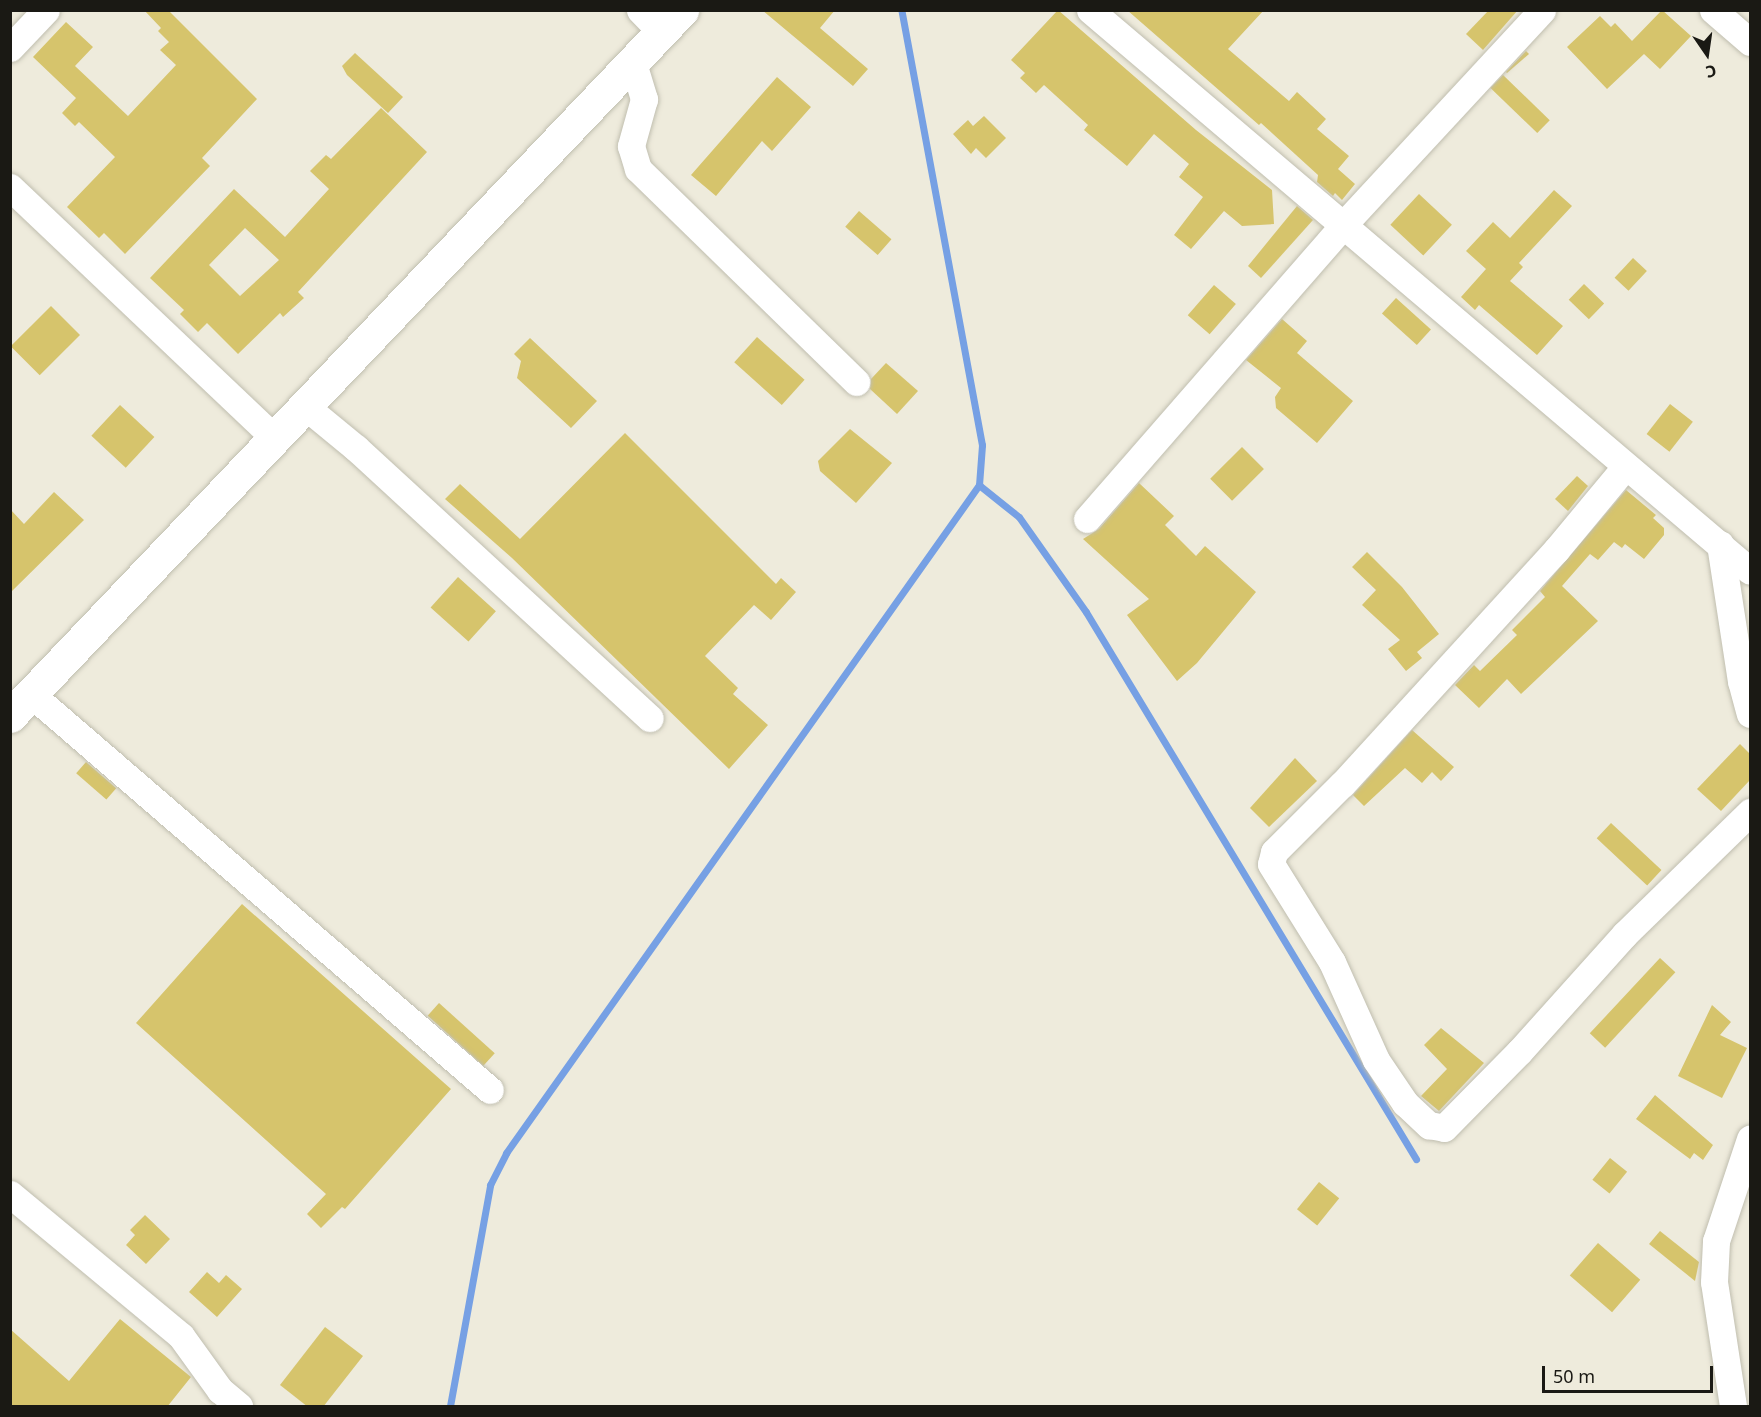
<!DOCTYPE html>
<meta charset="utf-8">
<style>
body{margin:0}
#map{position:relative;width:1761px;height:1417px;overflow:hidden;background:#eeebdc;font-family:"Noto Sans",sans-serif}
div>[style]{position:absolute}
.stream>*{height:7px;margin:-3.5px;padding:0 3.5px;transform-origin:3.5px;border-radius:3.5px;background:#76a0e4}
.building>*{inset:0;background:#d6c46c;transform-origin:0 0}
.roads{filter:drop-shadow(0 0 2px #c0beaf) drop-shadow(0 0 2px #c0beaf)}
.minor>*{height:27px;margin:-13.5px;padding:0 13.5px;transform-origin:13.5px;border-radius:13.5px;background:#fff}
.major>*{height:33px;margin:-16.5px;padding:0 16.5px;transform-origin:16.5px;border-radius:16.5px;background:#fff}
span{translate:-50% -50%;white-space:nowrap;text-align:center;line-height:1.15;-webkit-text-stroke:4.5px #eeebdc;paint-order:stroke}
.frame{position:absolute;inset:0;border:12px solid #1a1914;pointer-events:none}
.north{position:absolute;left:1677px;top:24px;width:60px;height:60px;-webkit-text-stroke:4px #eeebdc;paint-order:stroke;rotate:167deg;font-size:16px;font-weight:700;line-height:24px;text-align:center;color:#1a1914}
.north::after{content:'';display:block;margin:auto;width:21px;height:27px;background:#1a1914;clip-path:polygon(50% 0,100% 100%,50% 72%,0 100%)}
.scale{position:absolute;left:1542px;top:1366px;width:171px;height:27px;box-sizing:border-box;border:3px solid #1a1914;border-top:0;padding-left:8px;font-size:18px;line-height:21px;white-space:nowrap;color:#1a1914;-webkit-text-stroke:4px #eeebdc;paint-order:stroke}
</style>
<div id="map">
<div class="stream">
<div style="left:979px;top:485px;width:51px;rotate:38.7deg"></div>
<div style="left:1019px;top:517px;width:116px;rotate:54.8deg"></div>
<div style="left:1086px;top:612px;width:639px;rotate:58.9deg"></div>
<div style="left:450px;top:1406px;width:225px;rotate:-79.7deg"></div>
<div style="left:490px;top:1185px;width:36px;rotate:-63deg"></div>
<div style="left:506px;top:1153px;width:819px;rotate:-54.7deg"></div>
<div style="left:979px;top:485px;width:40px;rotate:-85.7deg"></div>
<div style="left:982px;top:445px;width:442px;rotate:-100.5deg"></div>
</div>
<div class="building">
<div style="clip-path:polygon(144px 10px,168px 10px,257px 99px,202px 158px,210px 166px,125px 254px,104px 233px,99px 238px,67px 207px,115px 157px,79px 122px,75px 126px,62px 113px,76px 98px,33px 57px,66px 22px,93px 47px,75px 66px,128px 116px,176px 65px,160px 50px,169px 42px,158px 31px,161px 28px)"></div>
<div style="clip-path:polygon(762px 10px,835px 10px,820px 28px,868px 69px,853px 86px)"></div>
<div style="clip-path:polygon(1058px 10px,1196px 130px,1272px 190px,1274px 224px,1242px 226px,1224px 211px,1191px 249px,1174px 235px,1203px 197px,1179px 177px,1189px 164px,1154px 134px,1127px 166px,1084px 130px,1088px 125px,1044px 85px,1036px 93px,1020px 78px,1025px 73px,1011px 60px)"></div>
<div style="clip-path:polygon(1127px 10px,1264px 10px,1228px 49px,1289px 101px,1297px 92px,1326px 119px,1317px 129px,1349px 156px,1338px 169px,1355px 184px,1342px 200px,1335px 193px,1333px 196px,1317px 182px,1318px 175px,1261px 123px,1259px 125px)"></div>
<div style="clip-path:polygon(1489px 10px,1518px 10px,1483px 50px,1466px 34px)"></div>
<div style="clip-path:polygon(1662px 10px,1691px 36px,1660px 69px,1644px 54px,1607px 89px,1567px 47px,1600px 16px,1611px 27px,1615px 23px,1632px 41px)"></div>
<div style="clip-path:polygon(1526px 51px,1529px 54px,1507px 73px,1506px 72px)"></div>
<div style="clip-path:polygon(355px 53px,403px 97px,388px 113px,347px 75px,342px 66px)"></div>
<div style="left:1503px;top:75px;width:65px;height:18px;rotate:44deg"></div>
<div style="clip-path:polygon(777px 77px,811px 107px,772px 151px,762px 141px,716px 196px,691px 175px)"></div>
<div style="clip-path:polygon(evenodd,381px 108px,427px 152px,298px 292px,304px 298px,283px 317px,280px 313px,238px 354px,207px 323px,198px 332px,180px 314px,184px 310px,150px 278px,234px 189px,285px 237px,329px 189px,310px 171px,326px 155px,331px 159px,381px 108px,245px 228px,279px 260px,240px 296px,209px 265px,245px 228px)"></div>
<div style="clip-path:polygon(984px 116px,1006px 138px,986px 158px,976px 148px,971px 154px,953px 134px,968px 120px,973px 126px)"></div>
<div style="clip-path:polygon(1554px 190px,1572px 206px,1519px 263px,1523px 267px,1510px 281px,1563px 326px,1537px 355px,1479px 305px,1475px 310px,1461px 297px,1486px 269px,1466px 251px,1493px 222px,1510px 238px)"></div>
<div style="left:1419px;top:194px;width:45px;height:42px;rotate:43deg"></div>
<div style="clip-path:polygon(1297px 206px,1313px 220px,1261px 278px,1248px 266px)"></div>
<div style="left:859px;top:211px;width:43px;height:21px;rotate:41deg"></div>
<div style="left:1633px;top:258px;width:19px;height:27px;rotate:43deg"></div>
<div style="left:1584px;top:284px;width:28px;height:22px;rotate:44deg"></div>
<div style="left:1214px;top:285px;width:29px;height:40px;rotate:41deg"></div>
<div style="left:1396px;top:298px;width:47px;height:21px;rotate:42deg"></div>
<div style="left:51px;top:306px;width:41px;height:57px;rotate:45deg"></div>
<div style="clip-path:polygon(1282px 319px,1307px 341px,1297px 353px,1353px 401px,1317px 443px,1276px 408px,1275px 397px,1281px 388px,1246px 360px)"></div>
<div style="left:757px;top:337px;width:64px;height:34px;rotate:42deg"></div>
<div style="clip-path:polygon(530px 338px,597px 401px,571px 428px,517px 378px,521px 361px,514px 354px)"></div>
<div style="clip-path:polygon(886px 363px,918px 391px,897px 414px,870px 389px,871px 379px)"></div>
<div style="left:1670px;top:404px;width:29px;height:38px;rotate:38deg"></div>
<div style="left:120px;top:405px;width:47px;height:42px;rotate:43deg"></div>
<div style="clip-path:polygon(850px 429px,892px 463px,856px 503px,820px 471px,818px 461px)"></div>
<div style="clip-path:polygon(625px 433px,776px 584px,781px 578px,796px 592px,771px 620px,754px 605px,705px 656px,738px 688px,733px 694px,768px 725px,729px 769px,512px 558px,445px 499px,460px 484px,520px 539px)"></div>
<div style="left:1242px;top:447px;width:31px;height:45px;rotate:45deg"></div>
<div style="clip-path:polygon(1577px 476px,1588px 486px,1568px 511px,1555px 499px)"></div>
<div style="clip-path:polygon(1139px 483px,1174px 516px,1165px 525px,1196px 556px,1205px 546px,1256px 592px,1197px 663px,1177px 681px,1127px 615px,1149px 599px,1083px 539px,1099px 529px)"></div>
<div style="clip-path:polygon(1626px 490px,1656px 515px,1653px 518px,1664px 528px,1664px 535px,1644px 559px,1625px 544px,1622px 548px,1614px 542px,1598px 560px,1590px 554px,1562px 586px,1598px 621px,1521px 694px,1507px 679px,1479px 708px,1455px 685px,1474px 665px,1480px 671px,1517px 635px,1512px 630px,1545px 597px,1540px 591px)"></div>
<div style="clip-path:polygon(54px 492px,84px 520px,10px 593px,10px 509px,24px 524px)"></div>
<div style="clip-path:polygon(1367px 552px,1402px 587px,1439px 634px,1417px 652px,1422px 658px,1406px 671px,1388px 649px,1400px 640px,1362px 605px,1376px 590px,1352px 567px)"></div>
<div style="left:458px;top:577px;width:51px;height:41px;rotate:42deg"></div>
<div style="clip-path:polygon(1412px 730px,1454px 767px,1441px 781px,1432px 772px,1422px 783px,1405px 768px,1364px 806px,1353px 795px)"></div>
<div style="clip-path:polygon(1740px 744px,1750px 754px,1750px 780px,1721px 811px,1697px 789px)"></div>
<div style="clip-path:polygon(1295px 758px,1317px 781px,1269px 827px,1250px 808px)"></div>
<div style="left:86px;top:762px;width:40px;height:15px;rotate:41deg"></div>
<div style="left:1611px;top:823px;width:69px;height:21px;rotate:43deg"></div>
<div style="clip-path:polygon(242px 904px,451px 1089px,345px 1209px,342px 1207px,321px 1228px,307px 1214px,326px 1194px,136px 1023px)"></div>
<div style="left:1660px;top:958px;width:21px;height:103px;rotate:43deg"></div>
<div style="left:439px;top:1003px;width:75px;height:17px;rotate:42deg"></div>
<div style="clip-path:polygon(1712px 1005px,1731px 1022px,1720px 1035px,1747px 1048px,1722px 1098px,1678px 1076px)"></div>
<div style="clip-path:polygon(1441px 1028px,1484px 1063px,1439px 1111px,1421px 1096px,1447px 1069px,1424px 1045px)"></div>
<div style="clip-path:polygon(1655px 1095px,1713px 1145px,1703px 1160px,1694px 1153px,1690px 1159px,1636px 1119px)"></div>
<div style="left:1610px;top:1158px;width:22px;height:28px;rotate:39deg"></div>
<div style="left:1319px;top:1182px;width:26px;height:35px;rotate:39deg"></div>
<div style="clip-path:polygon(145px 1215px,170px 1239px,146px 1264px,126px 1245px,135px 1235px,130px 1230px)"></div>
<div style="clip-path:polygon(1660px 1231px,1699px 1262px,1695px 1281px,1649px 1244px)"></div>
<div style="left:1598px;top:1243px;width:56px;height:43px;rotate:41deg"></div>
<div style="clip-path:polygon(207px 1272px,219px 1283px,226px 1275px,242px 1289px,217px 1317px,189px 1292px)"></div>
<div style="clip-path:polygon(120px 1319px,191px 1377px,167px 1407px,10px 1407px,10px 1329px,69px 1381px)"></div>
<div style="clip-path:polygon(325px 1327px,363px 1356px,323px 1407px,308px 1407px,280px 1385px)"></div>
</div>
<div class="roads">
<div class="minor">
<div style="left:640px;top:10px;width:30px;rotate:46deg"></div>
<div style="left:1090px;top:10px;width:866px;rotate:40.36deg"></div>
<div style="left:1713px;top:10px;width:49px;rotate:40.9deg"></div>
<div style="left:10px;top:48px;width:52px;rotate:-46.5deg"></div>
<div style="left:633px;top:63px;width:38px;rotate:73deg"></div>
<div style="left:644px;top:99px;width:49px;rotate:105.5deg"></div>
<div style="left:631px;top:146px;width:24px;rotate:73deg"></div>
<div style="left:638px;top:169px;width:305px;rotate:44.3deg"></div>
<div style="left:10px;top:187px;width:366px;rotate:43.5deg"></div>
<div style="left:306px;top:407px;width:65px;rotate:39.4deg"></div>
<div style="left:356px;top:448px;width:399px;rotate:42.6deg"></div>
<div style="left:1625px;top:467px;width:108px;rotate:129.7deg"></div>
<div style="left:1556px;top:550px;width:317px;rotate:132.4deg"></div>
<div style="left:1342px;top:784px;width:96px;rotate:135deg"></div>
<div style="left:1274px;top:852px;width:12px;rotate:104deg"></div>
<div style="left:1271px;top:864px;width:115px;rotate:58.1deg"></div>
<div style="left:1332px;top:962px;width:107px;rotate:65.8deg"></div>
<div style="left:1376px;top:1060px;width:52px;rotate:56deg"></div>
<div style="left:1405px;top:1103px;width:33px;rotate:43deg"></div>
<div style="left:1429px;top:1125px;width:15px;rotate:11deg"></div>
<div style="left:1444px;top:1128px;width:107px;rotate:-45.4deg"></div>
<div style="left:1519px;top:1052px;width:159px;rotate:-48.1deg"></div>
<div style="left:1625px;top:934px;width:175px;rotate:-44.3deg"></div>
<div style="left:1087px;top:519px;width:393px;rotate:-48.9deg"></div>
<div style="left:1345px;top:223px;width:290px;rotate:-47.2deg"></div>
<div style="left:1720px;top:544px;width:139px;rotate:81.3deg"></div>
<div style="left:1741px;top:681px;width:34px;rotate:75deg"></div>
<div style="left:31px;top:694px;width:606px;rotate:40.79deg"></div>
<div style="left:10px;top:1194px;width:222px;rotate:39.7deg"></div>
<div style="left:181px;top:1336px;width:67px;rotate:54.2deg"></div>
<div style="left:220px;top:1390px;width:25px;rotate:40deg"></div>
<div style="left:1733px;top:1406px;width:125px;rotate:-98.7deg"></div>
<div style="left:1714px;top:1282px;width:41px;rotate:-87.2deg"></div>
<div style="left:1716px;top:1241px;width:108px;rotate:-71.6deg"></div>
</div>
<div class="major">
<div style="left:10px;top:716px;width:975px;rotate:-46.41deg"></div>
</div>
</div>
<div class="frame"></div>
<div class="north">С</div>
<div class="scale">50 m</div>
</div>
